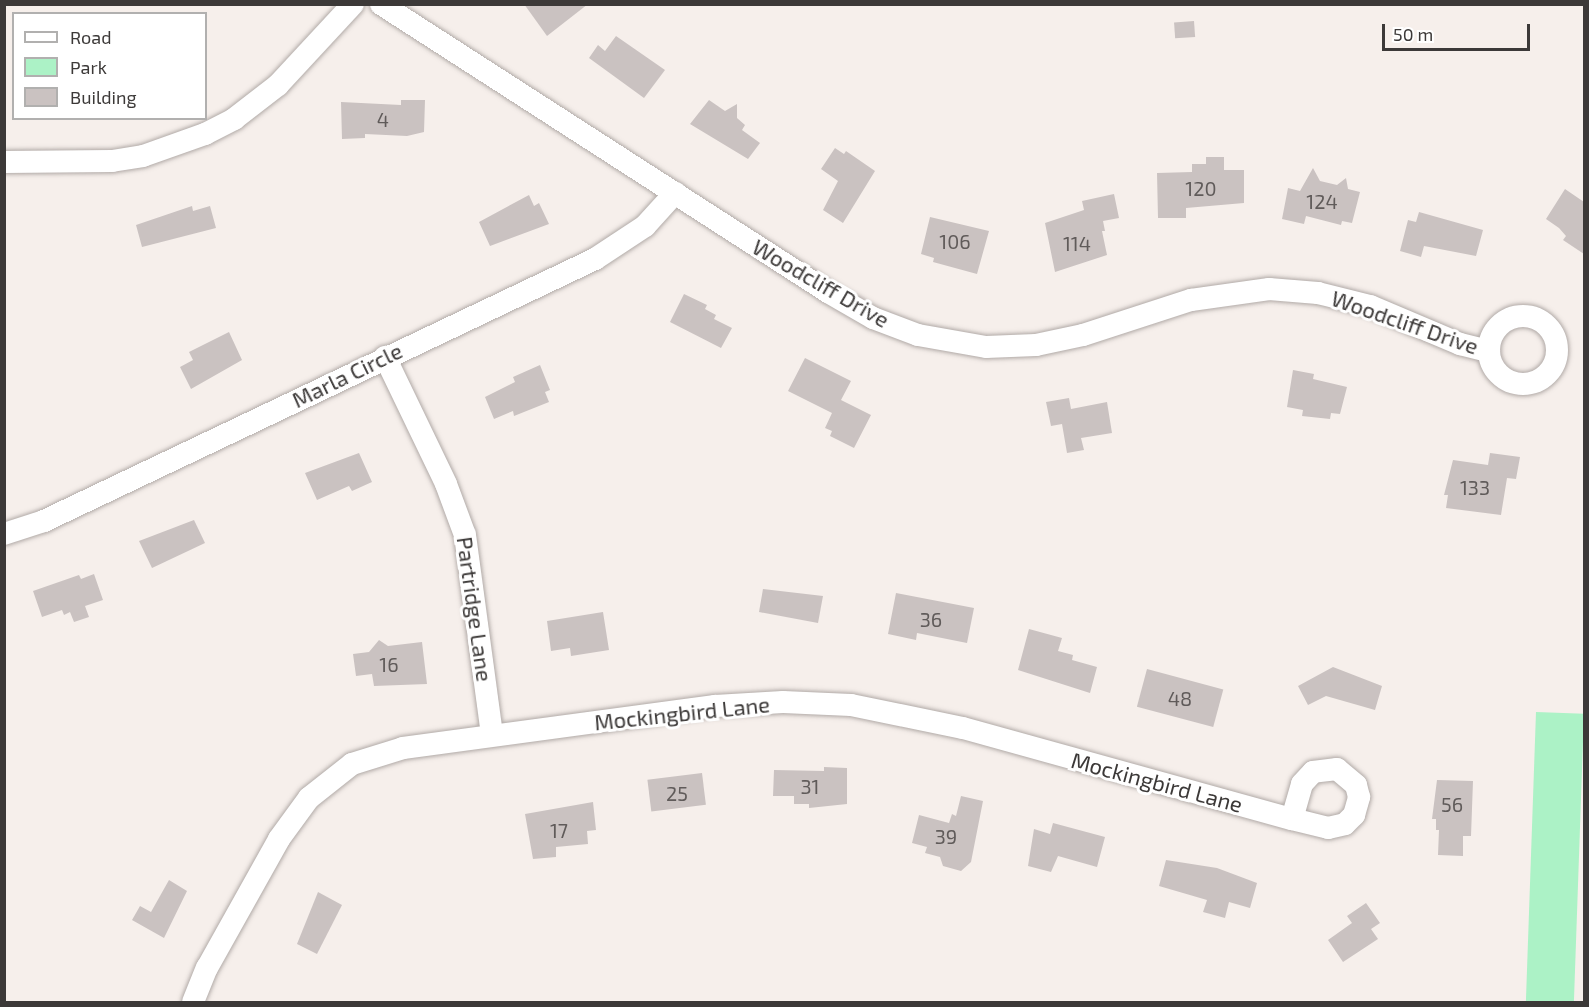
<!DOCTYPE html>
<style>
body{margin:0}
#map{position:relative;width:1589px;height:1007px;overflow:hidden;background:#f6efeb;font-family:"Exo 2",sans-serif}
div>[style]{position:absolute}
.green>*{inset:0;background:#acf2c6;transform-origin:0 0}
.building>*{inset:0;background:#cac2c1;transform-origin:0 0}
.roads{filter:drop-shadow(0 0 2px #b1aaa7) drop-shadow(0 0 2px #b1aaa7)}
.street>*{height:22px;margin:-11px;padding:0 11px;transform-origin:11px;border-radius:11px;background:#fff}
.street>.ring{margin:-11px;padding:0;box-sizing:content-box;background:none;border:22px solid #fff;border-radius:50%}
span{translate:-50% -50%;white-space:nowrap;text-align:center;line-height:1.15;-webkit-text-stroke:6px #fff;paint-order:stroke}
.number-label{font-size:20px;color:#605b5a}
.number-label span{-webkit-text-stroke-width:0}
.street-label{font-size:22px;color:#3c3938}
.frame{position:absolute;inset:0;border:6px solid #3c3938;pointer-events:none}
.legend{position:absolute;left:12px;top:12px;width:195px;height:108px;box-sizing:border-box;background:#fff;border:2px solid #b1b0af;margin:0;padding:8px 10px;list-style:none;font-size:18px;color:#3c3938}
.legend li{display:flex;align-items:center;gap:12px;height:30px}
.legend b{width:30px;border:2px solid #b1b0af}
.scale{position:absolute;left:1382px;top:24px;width:148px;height:27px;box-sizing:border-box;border:3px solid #3c3938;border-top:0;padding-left:8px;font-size:18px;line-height:21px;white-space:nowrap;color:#3c3938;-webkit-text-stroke:4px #fff;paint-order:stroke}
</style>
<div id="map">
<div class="green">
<div style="left:1536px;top:712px;width:48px;height:290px;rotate:2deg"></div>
</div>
<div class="building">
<div style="clip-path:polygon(524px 4px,588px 4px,547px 36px)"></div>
<div style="left:1194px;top:21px;width:16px;height:20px;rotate:86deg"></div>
<div style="clip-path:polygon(616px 36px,665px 70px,644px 98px,589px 58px,598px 45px,605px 51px)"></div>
<div style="clip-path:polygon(401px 100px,425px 100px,424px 132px,407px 136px,365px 134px,365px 138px,342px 139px,341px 102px,401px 105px)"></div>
<div style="clip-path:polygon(709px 100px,725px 111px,737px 104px,737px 118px,745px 125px,742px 130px,760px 143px,748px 159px,690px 124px)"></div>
<div style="clip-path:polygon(835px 148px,844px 154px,846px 151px,875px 171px,843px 223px,823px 210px,838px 181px,821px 169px)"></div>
<div style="clip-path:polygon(1206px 157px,1224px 157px,1224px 170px,1244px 170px,1244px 203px,1186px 208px,1186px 218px,1158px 218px,1157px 173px,1192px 172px,1192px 164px,1206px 164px)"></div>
<div style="clip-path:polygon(1313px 168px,1320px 181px,1337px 185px,1346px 178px,1348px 189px,1360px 192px,1352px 223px,1342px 221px,1341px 225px,1306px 216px,1304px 224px,1282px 219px,1288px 188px,1300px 191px)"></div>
<div style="clip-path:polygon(1565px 189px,1584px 202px,1584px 254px,1563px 240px,1566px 236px,1559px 228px,1546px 219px)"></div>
<div style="clip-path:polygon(1114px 194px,1119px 218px,1103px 221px,1105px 231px,1102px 231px,1107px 255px,1055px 272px,1045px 223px,1084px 210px,1082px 201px)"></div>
<div style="clip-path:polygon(529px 195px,534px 206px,539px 203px,549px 224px,490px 246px,479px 222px)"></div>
<div style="clip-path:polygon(192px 206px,193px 211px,210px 206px,216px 228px,142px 247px,136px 225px)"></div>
<div style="clip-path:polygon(1419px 212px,1483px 230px,1476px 256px,1424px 246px,1421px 257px,1400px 251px,1408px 220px,1416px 222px)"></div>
<div style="clip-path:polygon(930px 217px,989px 231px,977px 274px,933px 262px,934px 258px,921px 254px)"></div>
<div style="clip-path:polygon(684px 294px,707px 305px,705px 309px,716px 315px,714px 319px,732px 328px,721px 348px,670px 322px)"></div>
<div style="clip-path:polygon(229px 332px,242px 360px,191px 389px,180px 367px,193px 360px,189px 352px)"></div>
<div style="clip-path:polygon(805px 358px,851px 381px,841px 400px,871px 415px,854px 448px,830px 436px,832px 431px,825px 428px,832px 413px,788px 391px)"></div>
<div style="clip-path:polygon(540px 365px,550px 390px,545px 392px,549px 402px,514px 416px,513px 411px,494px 419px,485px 397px,515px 382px,513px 377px)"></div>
<div style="clip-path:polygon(1293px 370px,1314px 374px,1313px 379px,1347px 387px,1340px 414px,1331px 413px,1330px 419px,1302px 416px,1303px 410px,1287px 407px)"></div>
<div style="clip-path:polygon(1069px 398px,1071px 409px,1107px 402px,1112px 433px,1081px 438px,1084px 450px,1067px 453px,1062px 424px,1051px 426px,1046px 402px)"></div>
<div style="clip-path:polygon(359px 453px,372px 482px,352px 491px,349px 486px,317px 500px,305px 473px)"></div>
<div style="clip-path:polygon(1490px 453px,1520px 457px,1516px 479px,1507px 478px,1501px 515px,1446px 508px,1448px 495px,1444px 495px,1453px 460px,1488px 465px)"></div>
<div style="clip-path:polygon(194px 520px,205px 543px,152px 568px,139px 541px)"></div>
<div style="clip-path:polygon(94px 574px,103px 600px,85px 606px,89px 617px,74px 622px,70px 612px,64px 615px,62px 610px,42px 617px,33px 591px,79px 575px,81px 579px)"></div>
<div style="clip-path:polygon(763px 589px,823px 596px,818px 623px,759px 612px)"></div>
<div style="clip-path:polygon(896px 593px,974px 608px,967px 643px,917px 633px,916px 640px,888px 634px)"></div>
<div style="clip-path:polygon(603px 612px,609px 650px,571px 656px,570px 648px,551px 651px,547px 621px)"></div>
<div style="clip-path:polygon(1029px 629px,1062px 638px,1058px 651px,1073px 655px,1072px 660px,1097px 667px,1090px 693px,1018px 670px)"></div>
<div style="clip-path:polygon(379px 640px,388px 646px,422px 642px,427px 684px,374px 686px,372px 674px,356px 676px,353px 654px,369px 652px)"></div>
<div style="clip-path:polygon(1333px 667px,1382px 686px,1375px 710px,1326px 696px,1308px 705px,1298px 686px)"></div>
<div style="left:1147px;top:669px;width:79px;height:39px;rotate:15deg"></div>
<div style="clip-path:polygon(824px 767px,847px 768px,847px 804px,809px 808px,809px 804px,794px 804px,794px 796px,773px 796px,774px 770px,824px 771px)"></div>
<div style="left:702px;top:773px;width:32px;height:55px;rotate:83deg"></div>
<div style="clip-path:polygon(1437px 780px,1473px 781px,1471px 836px,1463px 836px,1463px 856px,1438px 855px,1439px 830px,1436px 830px,1436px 819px,1432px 819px)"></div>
<div style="clip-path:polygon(961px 796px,983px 801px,971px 862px,961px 871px,943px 866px,940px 857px,925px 853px,927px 847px,912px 843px,919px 815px,949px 823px,952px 814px,956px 816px)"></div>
<div style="clip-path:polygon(593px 802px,596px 830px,587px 831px,588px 844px,556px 847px,556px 857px,533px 859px,525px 814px)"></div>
<div style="clip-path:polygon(1053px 823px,1105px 837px,1097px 867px,1058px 856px,1051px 872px,1028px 866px,1034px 829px,1050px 834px)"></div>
<div style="clip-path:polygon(1166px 860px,1217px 868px,1257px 883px,1250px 908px,1229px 902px,1225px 918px,1203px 912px,1207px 900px,1159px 886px)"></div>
<div style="clip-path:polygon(169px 880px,187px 891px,164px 938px,132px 920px,140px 906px,151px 912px)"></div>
<div style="clip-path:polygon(318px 892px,342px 905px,317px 954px,297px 944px)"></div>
<div style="clip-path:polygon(1366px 903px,1380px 923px,1371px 929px,1378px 939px,1343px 962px,1328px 940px,1352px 923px,1347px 916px)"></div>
</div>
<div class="roads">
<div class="street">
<div style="left:381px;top:4px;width:532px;rotate:32.79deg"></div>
<div style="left:828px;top:292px;width:52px;rotate:30deg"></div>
<div style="left:873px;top:318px;width:48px;rotate:20.7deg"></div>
<div style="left:918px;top:335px;width:69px;rotate:10deg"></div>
<div style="left:986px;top:347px;width:50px;rotate:-2.3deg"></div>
<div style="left:1036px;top:345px;width:48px;rotate:-12deg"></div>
<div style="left:1083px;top:335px;width:114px;rotate:-18deg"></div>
<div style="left:1191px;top:300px;width:79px;rotate:-8deg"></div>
<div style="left:1269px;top:289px;width:49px;rotate:4.7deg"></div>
<div style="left:1318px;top:293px;width:54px;rotate:14deg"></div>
<div style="left:1370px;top:306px;width:98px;rotate:22.9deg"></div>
<div style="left:1460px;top:344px;width:30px;rotate:14deg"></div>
<div style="left:4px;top:162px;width:108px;rotate:-0.5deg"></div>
<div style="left:112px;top:161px;width:31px;rotate:-9deg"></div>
<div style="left:143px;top:156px;width:66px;rotate:-19.5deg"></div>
<div style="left:205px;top:134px;width:33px;rotate:-27deg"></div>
<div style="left:234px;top:119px;width:56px;rotate:-37.7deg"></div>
<div style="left:278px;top:85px;width:110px;rotate:-47.2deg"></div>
<div class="ring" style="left:1489px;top:316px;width:46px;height:46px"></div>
<div style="left:385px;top:357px;width:141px;rotate:64.3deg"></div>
<div style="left:446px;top:484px;width:54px;rotate:69.6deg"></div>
<div style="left:465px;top:535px;width:202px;rotate:82.3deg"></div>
<div style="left:4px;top:534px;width:42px;rotate:-18deg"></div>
<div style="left:44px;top:521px;width:610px;rotate:-25.43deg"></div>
<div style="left:595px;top:259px;width:60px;rotate:-33.4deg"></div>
<div style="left:645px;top:226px;width:45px;rotate:-47.7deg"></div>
<div style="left:193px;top:1002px;width:37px;rotate:-68deg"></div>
<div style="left:207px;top:968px;width:148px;rotate:-60.8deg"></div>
<div style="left:279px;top:839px;width:51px;rotate:-53.8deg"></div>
<div style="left:309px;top:798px;width:55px;rotate:-38.3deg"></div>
<div style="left:352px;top:764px;width:53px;rotate:-17.4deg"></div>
<div style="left:403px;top:748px;width:315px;rotate:-7.7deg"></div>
<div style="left:715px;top:706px;width:68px;rotate:-3.4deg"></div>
<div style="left:783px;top:702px;width:68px;rotate:2.5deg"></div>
<div style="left:851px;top:705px;width:114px;rotate:11.6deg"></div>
<div style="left:963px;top:728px;width:341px;rotate:15.5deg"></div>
<div style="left:1292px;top:819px;width:37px;rotate:14deg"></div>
<div style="left:1328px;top:828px;width:17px;rotate:-13deg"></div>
<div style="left:1345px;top:824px;width:13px;rotate:-45deg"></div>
<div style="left:1354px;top:815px;width:19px;rotate:-74deg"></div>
<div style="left:1359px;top:797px;width:12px;rotate:-104deg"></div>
<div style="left:1356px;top:785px;width:25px;rotate:-140deg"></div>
<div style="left:1337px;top:769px;width:24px;rotate:173deg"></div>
<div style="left:1313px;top:772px;width:16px;rotate:133deg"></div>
<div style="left:1302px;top:784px;width:36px;rotate:106deg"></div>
</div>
</div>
<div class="number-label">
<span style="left:383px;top:119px">4</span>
<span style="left:1201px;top:188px">120</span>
<span style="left:1322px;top:201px">124</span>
<span style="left:955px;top:241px">106</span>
<span style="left:1077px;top:243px">114</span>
<span style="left:1475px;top:487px">133</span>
<span style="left:931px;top:619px">36</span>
<span style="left:389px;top:664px">16</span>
<span style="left:1180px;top:698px">48</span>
<span style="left:810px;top:786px">31</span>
<span style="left:677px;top:793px">25</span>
<span style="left:1452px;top:804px">56</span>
<span style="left:559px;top:830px">17</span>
<span style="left:946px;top:836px">39</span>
</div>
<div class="street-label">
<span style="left:821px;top:283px;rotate:30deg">Woodcliff Drive</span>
<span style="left:1405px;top:322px;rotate:19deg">Woodcliff Drive</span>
<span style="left:347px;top:375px;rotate:-26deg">Marla Circle</span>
<span style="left:475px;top:609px;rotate:82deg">Partridge Lane</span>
<span style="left:682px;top:713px;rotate:-6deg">Mockingbird Lane</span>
<span style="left:1157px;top:782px;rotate:15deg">Mockingbird Lane</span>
</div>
<div class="frame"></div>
<ul class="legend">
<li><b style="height:8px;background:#fff"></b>Road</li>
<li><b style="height:16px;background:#acf2c6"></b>Park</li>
<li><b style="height:16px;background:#cac2c1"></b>Building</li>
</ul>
<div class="scale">50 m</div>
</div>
